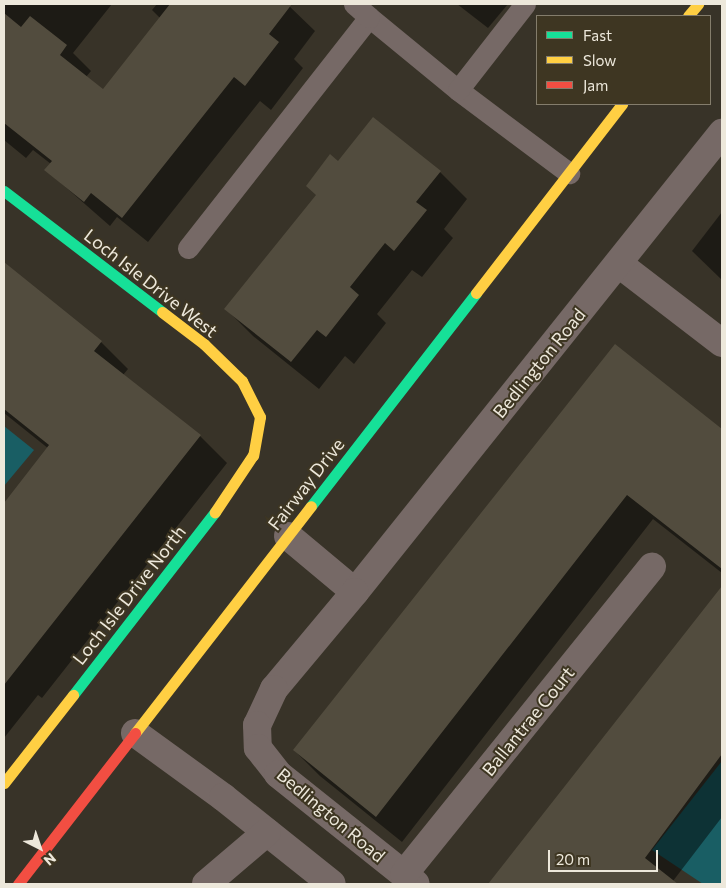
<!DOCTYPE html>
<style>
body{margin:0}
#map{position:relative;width:726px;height:888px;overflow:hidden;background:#383328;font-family:Commissioner,sans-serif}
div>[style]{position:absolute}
.water>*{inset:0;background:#195e64}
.shadow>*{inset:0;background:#0007}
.building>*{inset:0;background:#524c3e}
.lane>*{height:21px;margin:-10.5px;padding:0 10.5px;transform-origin:10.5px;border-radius:10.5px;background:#766966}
.street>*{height:28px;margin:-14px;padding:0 14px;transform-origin:14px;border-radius:14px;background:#766966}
.fast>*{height:11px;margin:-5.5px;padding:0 5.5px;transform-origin:5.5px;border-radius:5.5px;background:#16e098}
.slow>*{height:11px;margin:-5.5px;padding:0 5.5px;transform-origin:5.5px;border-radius:5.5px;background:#ffcf43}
.jam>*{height:11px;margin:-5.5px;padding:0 5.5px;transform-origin:5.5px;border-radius:5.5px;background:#f24e42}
span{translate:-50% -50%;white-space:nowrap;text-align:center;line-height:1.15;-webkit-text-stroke:4px #3e3622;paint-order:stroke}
.street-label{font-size:18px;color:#ede8db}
.frame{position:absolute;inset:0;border:5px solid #ede8db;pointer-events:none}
.legend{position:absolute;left:536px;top:15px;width:175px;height:90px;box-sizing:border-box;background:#3e3622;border:1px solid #847d6c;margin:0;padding:6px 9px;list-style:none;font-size:15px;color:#ede8db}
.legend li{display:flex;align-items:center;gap:10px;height:25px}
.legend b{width:25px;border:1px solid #847d6c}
.north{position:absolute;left:15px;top:823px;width:50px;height:50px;-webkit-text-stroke:4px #3e3622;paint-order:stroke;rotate:139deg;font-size:14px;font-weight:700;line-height:20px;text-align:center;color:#ede8db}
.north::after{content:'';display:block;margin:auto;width:18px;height:22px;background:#ede8db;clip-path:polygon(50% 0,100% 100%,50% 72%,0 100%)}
.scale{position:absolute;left:548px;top:850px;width:110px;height:22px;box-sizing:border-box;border:2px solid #ede8db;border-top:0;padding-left:6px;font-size:15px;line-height:18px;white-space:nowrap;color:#ede8db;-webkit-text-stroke:4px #3e3622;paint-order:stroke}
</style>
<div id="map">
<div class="water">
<div style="clip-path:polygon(4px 426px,34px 450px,4px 486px)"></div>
<div style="clip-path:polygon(722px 761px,722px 884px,703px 884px,652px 850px)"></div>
</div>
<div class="shadow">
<div style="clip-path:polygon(4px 4px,112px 4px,73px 53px,91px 71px,86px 77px,103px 91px,160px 18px,152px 10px,157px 4px,287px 4px,315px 31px,294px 59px,303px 68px,271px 110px,260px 101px,148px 242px,117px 217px,110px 226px,46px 170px,51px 164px,33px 150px,26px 158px,4px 140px)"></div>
<div style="clip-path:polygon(457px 4px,508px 4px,488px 28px)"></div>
<div style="clip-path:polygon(338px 162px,440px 172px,467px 199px,444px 229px,453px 238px,422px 277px,412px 270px,377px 314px,386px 323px,354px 364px,345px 356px,319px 389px,253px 336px,226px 309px,317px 196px)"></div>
<div style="clip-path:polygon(722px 212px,722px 280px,692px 251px)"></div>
<div style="clip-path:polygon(4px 263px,101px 342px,128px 369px,123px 375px,200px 436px,227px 463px,42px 698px,38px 695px,4px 738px,4px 505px,49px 449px,4px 413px)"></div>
<div style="clip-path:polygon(615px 346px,722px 431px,722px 573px,653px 519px,402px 842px,320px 776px,294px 750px)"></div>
<div style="clip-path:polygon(722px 588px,722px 817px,673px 881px,677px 884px,489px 884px)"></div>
</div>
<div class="building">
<div style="clip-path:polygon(170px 4px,292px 4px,269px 34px,279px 42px,245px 86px,234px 77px,122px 218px,91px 193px,84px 202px,44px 170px,52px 161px,4px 123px,4px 13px,21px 27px,30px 16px,67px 45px,60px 55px,103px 89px)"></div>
<div style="clip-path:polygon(373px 117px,441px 171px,416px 202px,427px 210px,394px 251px,385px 243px,350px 287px,359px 295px,326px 337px,317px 330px,291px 362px,224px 309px,316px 195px,306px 186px,330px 154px,338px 161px)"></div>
<div style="clip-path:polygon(4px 262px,102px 341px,94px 351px,201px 435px,4px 685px,4px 503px,49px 445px,4px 409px)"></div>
<div style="clip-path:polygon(615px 344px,722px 429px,722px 569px,627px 495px,376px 817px,293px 750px)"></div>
<div style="clip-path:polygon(722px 586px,722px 754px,645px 858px,678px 884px,488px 884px)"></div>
</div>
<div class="lane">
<div style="left:369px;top:17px;width:115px;rotate:39.4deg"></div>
<div style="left:458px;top:90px;width:139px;rotate:36.8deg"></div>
<div style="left:458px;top:90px;width:109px;rotate:-52.1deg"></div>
<div style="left:188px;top:248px;width:293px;rotate:-51.9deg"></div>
<div style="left:369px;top:17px;width:20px;rotate:-139deg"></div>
</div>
<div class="street">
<div style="left:619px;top:264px;width:130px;rotate:37.5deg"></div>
<div style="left:288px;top:536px;width:87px;rotate:39.9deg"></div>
<div style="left:355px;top:592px;width:588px;rotate:-51.36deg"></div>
<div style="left:355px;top:592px;width:126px;rotate:129.9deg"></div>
<div style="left:274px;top:689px;width:40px;rotate:115deg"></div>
<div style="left:257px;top:725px;width:23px;rotate:88deg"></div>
<div style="left:258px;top:748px;width:33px;rotate:52deg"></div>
<div style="left:278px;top:774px;width:176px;rotate:38.6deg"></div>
<div style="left:135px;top:733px;width:109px;rotate:36deg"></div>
<div style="left:223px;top:797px;width:139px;rotate:38.6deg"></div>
<div style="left:404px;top:874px;width:395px;rotate:-51.1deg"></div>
<div style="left:206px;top:884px;width:80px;rotate:-40.4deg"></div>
</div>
<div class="fast">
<div style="left:4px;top:191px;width:199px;rotate:37.4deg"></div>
<div style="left:311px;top:506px;width:269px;rotate:-52.2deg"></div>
<div style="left:73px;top:695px;width:232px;rotate:-52.2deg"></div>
</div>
<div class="slow">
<div style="left:688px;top:16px;width:16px;rotate:-50deg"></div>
<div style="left:476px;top:293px;width:239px;rotate:-52.3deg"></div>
<div style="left:162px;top:312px;width:53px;rotate:37.3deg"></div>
<div style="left:204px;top:344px;width:53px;rotate:44.2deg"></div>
<div style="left:242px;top:381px;width:40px;rotate:63.4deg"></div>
<div style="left:260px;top:417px;width:39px;rotate:100deg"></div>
<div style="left:253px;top:455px;width:69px;rotate:123.7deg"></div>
<div style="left:135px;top:733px;width:287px;rotate:-52.2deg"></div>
<div style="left:4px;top:783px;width:112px;rotate:-51.9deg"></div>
</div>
<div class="jam">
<div style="left:18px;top:884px;width:191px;rotate:-52.2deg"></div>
</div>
<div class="street-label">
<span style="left:151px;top:283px;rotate:38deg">Loch Isle Drive West</span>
<span style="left:539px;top:363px;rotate:-51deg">Bedlington Road</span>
<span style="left:306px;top:484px;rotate:-52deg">Fairway Drive</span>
<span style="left:129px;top:595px;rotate:-52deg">Loch Isle Drive North</span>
<span style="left:528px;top:721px;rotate:-51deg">Ballantrae Court</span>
<span style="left:331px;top:815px;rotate:40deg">Bedlington Road</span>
</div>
<div class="frame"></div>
<ul class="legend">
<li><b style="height:6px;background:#16e098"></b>Fast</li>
<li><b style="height:6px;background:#ffcf43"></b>Slow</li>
<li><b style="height:6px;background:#f24e42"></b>Jam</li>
</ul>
<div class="north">N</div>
<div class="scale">20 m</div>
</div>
